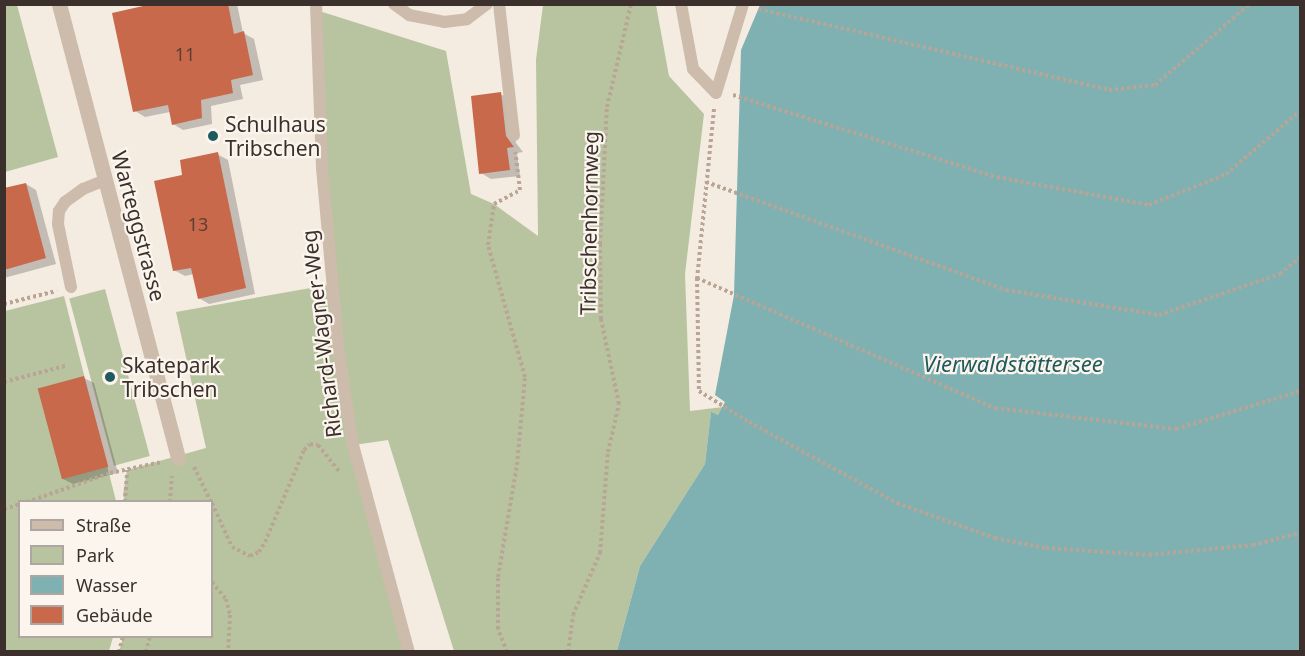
<!DOCTYPE html>
<meta charset="utf-8">
<style>
body{margin:0}
#map{position:relative;width:1305px;height:656px;overflow:hidden;background:#f4ebe1;font-family:"Noto Sans",sans-serif}
div>[style]{position:absolute}
.green>*{inset:0;background:#b8c4a0;transform-origin:0 0}
.water>*{inset:0;background:#7fb0b2}
.shadow>*{inset:0;background:#0003}
.building>*{inset:0;background:#c8694b;transform-origin:0 0}
.path>*{height:4px;margin-top:-2px;transform-origin:0;background:repeating-linear-gradient(90deg,#b9a596 0 3px,transparent 0 6px)}
.lane>*{height:12px;margin:-6px;padding:0 6px;transform-origin:6px;border-radius:6px;background:#cdbbac}
.street>*{height:15px;margin:-7.5px;padding:0 7.5px;transform-origin:7.5px;border-radius:7.5px;background:#cdbbac}
.dots>*{width:16px;height:16px;translate:-50% -50%;box-sizing:border-box;border:3px solid #fbf5ee;border-radius:50%}
span{translate:-50% -50%;white-space:nowrap;text-align:center;line-height:1.15;-webkit-text-stroke:4.5px #fbf5ee;paint-order:stroke}
.number-label{font-size:18px;color:#5e3e33}
.number-label span{-webkit-text-stroke-width:0}
.poi-label{font-size:21px;color:#3b302b}
.left{translate:0 -50%;text-align:left}
.street-label{font-size:21px;color:#3b302b}
.water-label{font-size:22px;color:#1f5a5e;font-style:italic}
.frame{position:absolute;inset:0;border:6px solid #3b302b;pointer-events:none}
.legend{position:absolute;left:18px;top:500px;width:195px;height:138px;box-sizing:border-box;background:#fbf5ee;border:2px solid #aea6a0;margin:0;padding:8px 10px;list-style:none;font-size:18px;color:#3b302b}
.legend li{display:flex;align-items:center;gap:12px;height:30px}
.legend b{width:30px;border:2px solid #aea6a0}
</style>
<div id="map">
<div class="green">
<div style="clip-path:polygon(5px 4px,17px 5px,58px 157px,5px 172px)"></div>
<div style="clip-path:polygon(543px 5px,656px 5px,669px 76px,704px 114px,685px 274px,690px 411px,723px 407px,718px 415px,711px 413px,705px 464px,640px 566px,617px 651px,454px 651px,388px 440px,354px 445px,409px 651px,119px 652px,123px 637px,212px 636px,212px 502px,125px 501px,123px 495px,127px 470px,206px 448px,176px 312px,333px 284px,316px 10px,446px 51px,471px 194px,494px 204px,538px 236px,536px 60px)"></div>
<div style="left:105px;top:289px;width:173px;height:37px;rotate:75deg"></div>
<div style="clip-path:polygon(64px 296px,116px 501px,20px 502px,20px 636px,113px 637px,109px 651px,5px 652px,5px 311px)"></div>
</div>
<div class="water">
<div style="clip-path:polygon(760px 5px,1300px 5px,1300px 651px,617px 651px,640px 566px,705px 464px,711px 412px,718px 415px,725px 402px,715px 395px,734px 295px,741px 50px)"></div>
</div>
<div class="shadow">
<div style="clip-path:polygon(146px 4px,237px 4px,243px 33px,254px 39px,263px 80px,240px 85px,243px 99px,211px 106px,212px 124px,183px 130px,173px 124px,170px 112px,145px 117px,135px 111px)"></div>
<div style="clip-path:polygon(500px 94px,511px 99px,516px 143px,523px 152px,517px 153px,520px 176px,491px 179px,481px 173px)"></div>
<div style="clip-path:polygon(217px 154px,228px 160px,255px 294px,209px 304px,199px 298px,194px 274px,185px 276px,174px 270px,184px 176px)"></div>
<div style="clip-path:polygon(26px 184px,36px 190px,56px 264px,4px 278px,4px 190px)"></div>
<div style="clip-path:polygon(84px 378px,94px 383px,118px 473px,73px 484px,63px 479px)"></div>
</div>
<div class="building">
<div style="clip-path:polygon(152px 4px,228px 4px,234px 34px,244px 31px,253px 75px,231px 80px,233px 93px,201px 100px,202px 118px,172px 125px,168px 105px,133px 112px,112px 13px)"></div>
<div style="clip-path:polygon(501px 92px,506px 136px,514px 147px,507px 148px,510px 170px,479px 174px,471px 96px)"></div>
<div style="clip-path:polygon(218px 152px,246px 288px,198px 299px,191px 268px,173px 271px,154px 181px,182px 175px,180px 160px)"></div>
<div style="clip-path:polygon(26px 183px,46px 258px,4px 270px,4px 188px)"></div>
<div style="left:84px;top:376px;width:94px;height:48px;rotate:75deg"></div>
</div>
<div class="path">
<div style="left:759px;top:9px;width:359px;rotate:13deg"></div>
<div style="left:1109px;top:90px;width:46px;rotate:-6.2deg"></div>
<div style="left:1155px;top:85px;width:125px;rotate:-40.5deg"></div>
<div style="left:733px;top:95px;width:276px;rotate:17.3deg"></div>
<div style="left:997px;top:177px;width:155px;rotate:10.4deg"></div>
<div style="left:1149px;top:205px;width:83px;rotate:-21.9deg"></div>
<div style="left:1226px;top:174px;width:97px;rotate:-40.4deg"></div>
<div style="left:714px;top:109px;width:170px;rotate:95.7deg"></div>
<div style="left:697px;top:278px;width:113px;rotate:89deg"></div>
<div style="left:699px;top:391px;width:59px;rotate:31.8deg"></div>
<div style="left:749px;top:422px;width:169px;rotate:28.7deg"></div>
<div style="left:897px;top:503px;width:104px;rotate:19.7deg"></div>
<div style="left:995px;top:538px;width:52px;rotate:11.1deg"></div>
<div style="left:1046px;top:548px;width:103px;rotate:3.9deg"></div>
<div style="left:1149px;top:555px;width:104px;rotate:-5.5deg"></div>
<div style="left:1253px;top:545px;width:49px;rotate:-14.3deg"></div>
<div style="left:706px;top:182px;width:319px;rotate:19.8deg"></div>
<div style="left:1006px;top:290px;width:155px;rotate:9.3deg"></div>
<div style="left:1159px;top:315px;width:128px;rotate:-18.7deg"></div>
<div style="left:1280px;top:274px;width:26px;rotate:-40deg"></div>
<div style="left:697px;top:278px;width:325px;rotate:23.6deg"></div>
<div style="left:995px;top:408px;width:182px;rotate:6.6deg"></div>
<div style="left:1176px;top:429px;width:130px;rotate:-17deg"></div>
<div style="left:4px;top:304px;width:54px;rotate:-14deg"></div>
<div style="left:4px;top:382px;width:63px;rotate:-14.7deg"></div>
<div style="left:194px;top:467px;width:39px;rotate:64deg"></div>
<div style="left:27px;top:502px;width:88px;rotate:-19.3deg"></div>
<div style="left:110px;top:473px;width:53px;rotate:-11.9deg"></div>
<div style="left:125px;top:502px;width:32px;rotate:-86deg"></div>
<div style="left:170px;top:502px;width:26px;rotate:-86deg"></div>
<div style="left:212px;top:503px;width:48px;rotate:65.6deg"></div>
<div style="left:232px;top:547px;width:20px;rotate:27deg"></div>
<div style="left:250px;top:556px;width:10px;rotate:-24deg"></div>
<div style="left:259px;top:552px;width:12px;rotate:-59deg"></div>
<div style="left:265px;top:542px;width:100px;rotate:-67deg"></div>
<div style="left:304px;top:450px;width:8px;rotate:-45deg"></div>
<div style="left:310px;top:444px;width:8px;rotate:7deg"></div>
<div style="left:318px;top:445px;width:36px;rotate:51deg"></div>
<div style="left:4px;top:509px;width:17px;rotate:-17deg"></div>
<div style="left:212px;top:582px;width:22px;rotate:51deg"></div>
<div style="left:226px;top:599px;width:16px;rotate:76deg"></div>
<div style="left:230px;top:615px;width:37px;rotate:93deg"></div>
<div style="left:119px;top:652px;width:16px;rotate:-76deg"></div>
<div style="left:146px;top:652px;width:16px;rotate:-76deg"></div>
<div style="left:507px;top:652px;width:25px;rotate:-111deg"></div>
<div style="left:498px;top:629px;width:52px;rotate:-90deg"></div>
<div style="left:498px;top:577px;width:114px;rotate:-80.4deg"></div>
<div style="left:517px;top:465px;width:88px;rotate:-84.8deg"></div>
<div style="left:525px;top:377px;width:137px;rotate:-105.7deg"></div>
<div style="left:488px;top:245px;width:41px;rotate:-81.7deg"></div>
<div style="left:494px;top:204px;width:30px;rotate:-28deg"></div>
<div style="left:520px;top:190px;width:38px;rotate:-97deg"></div>
<div style="left:568px;top:652px;width:37px;rotate:-82deg"></div>
<div style="left:573px;top:615px;width:68px;rotate:-66.5deg"></div>
<div style="left:600px;top:553px;width:101px;rotate:-85.5deg"></div>
<div style="left:608px;top:452px;width:49px;rotate:-77.1deg"></div>
<div style="left:619px;top:404px;width:87px;rotate:-102deg"></div>
<div style="left:601px;top:319px;width:75px;rotate:-90.8deg"></div>
<div style="left:600px;top:244px;width:137px;rotate:-87.1deg"></div>
<div style="left:607px;top:107px;width:106px;rotate:-76.9deg"></div>
</div>
<div class="lane">
<div style="left:316px;top:4px;width:164px;rotate:87.9deg"></div>
<div style="left:322px;top:168px;width:187px;rotate:84.8deg"></div>
<div style="left:339px;top:354px;width:92px;rotate:81.3deg"></div>
<div style="left:353px;top:445px;width:214px;rotate:74.9deg"></div>
<div style="left:394px;top:4px;width:19px;rotate:36deg"></div>
<div style="left:409px;top:15px;width:36px;rotate:11deg"></div>
<div style="left:444px;top:22px;width:23px;rotate:-7deg"></div>
<div style="left:467px;top:19px;width:25px;rotate:-37deg"></div>
<div style="left:499px;top:4px;width:132px;rotate:83.5deg"></div>
<div style="left:681px;top:4px;width:66px;rotate:79.5deg"></div>
<div style="left:693px;top:69px;width:33px;rotate:46deg"></div>
<div style="left:716px;top:93px;width:93px;rotate:-73.1deg"></div>
<div style="left:71px;top:287px;width:64px;rotate:-101.7deg"></div>
<div style="left:58px;top:224px;width:13px;rotate:-86deg"></div>
<div style="left:59px;top:211px;width:11px;rotate:-56deg"></div>
<div style="left:65px;top:202px;width:22px;rotate:-36deg"></div>
<div style="left:83px;top:189px;width:24px;rotate:-22deg"></div>
</div>
<div class="street">
<div style="left:59px;top:4px;width:469px;rotate:75.3deg"></div>
</div>
<div class="dots">
<div style="left:213px;top:136px;background:#1f5a5e"></div>
<div style="left:110px;top:377px;background:#1f5a5e"></div>
</div>
<div class="number-label">
<span style="left:185px;top:54px">11</span>
<span style="left:198px;top:224px">13</span>
</div>
<div class="poi-label">
<span class="left" style="left:225px;top:136px">Schulhaus<br>Tribschen</span>
<span class="left" style="left:122px;top:377px">Skatepark<br>Tribschen</span>
</div>
<div class="street-label">
<span style="left:589px;top:223px;rotate:-89deg">Tribschenhornweg</span>
<span style="left:139px;top:226px;rotate:75deg">Warteggstrasse</span>
<span style="left:321px;top:334px;rotate:-97deg">Richard-Wagner-Weg</span>
</div>
<div class="water-label">
<span style="left:1013px;top:364px">Vierwaldstättersee</span>
</div>
<div class="frame"></div>
<ul class="legend">
<li><b style="height:8px;background:#cdbbac"></b>Straße</li>
<li><b style="height:16px;background:#b8c4a0"></b>Park</li>
<li><b style="height:16px;background:#7fb0b2"></b>Wasser</li>
<li><b style="height:16px;background:#c8694b"></b>Gebäude</li>
</ul>
</div>
